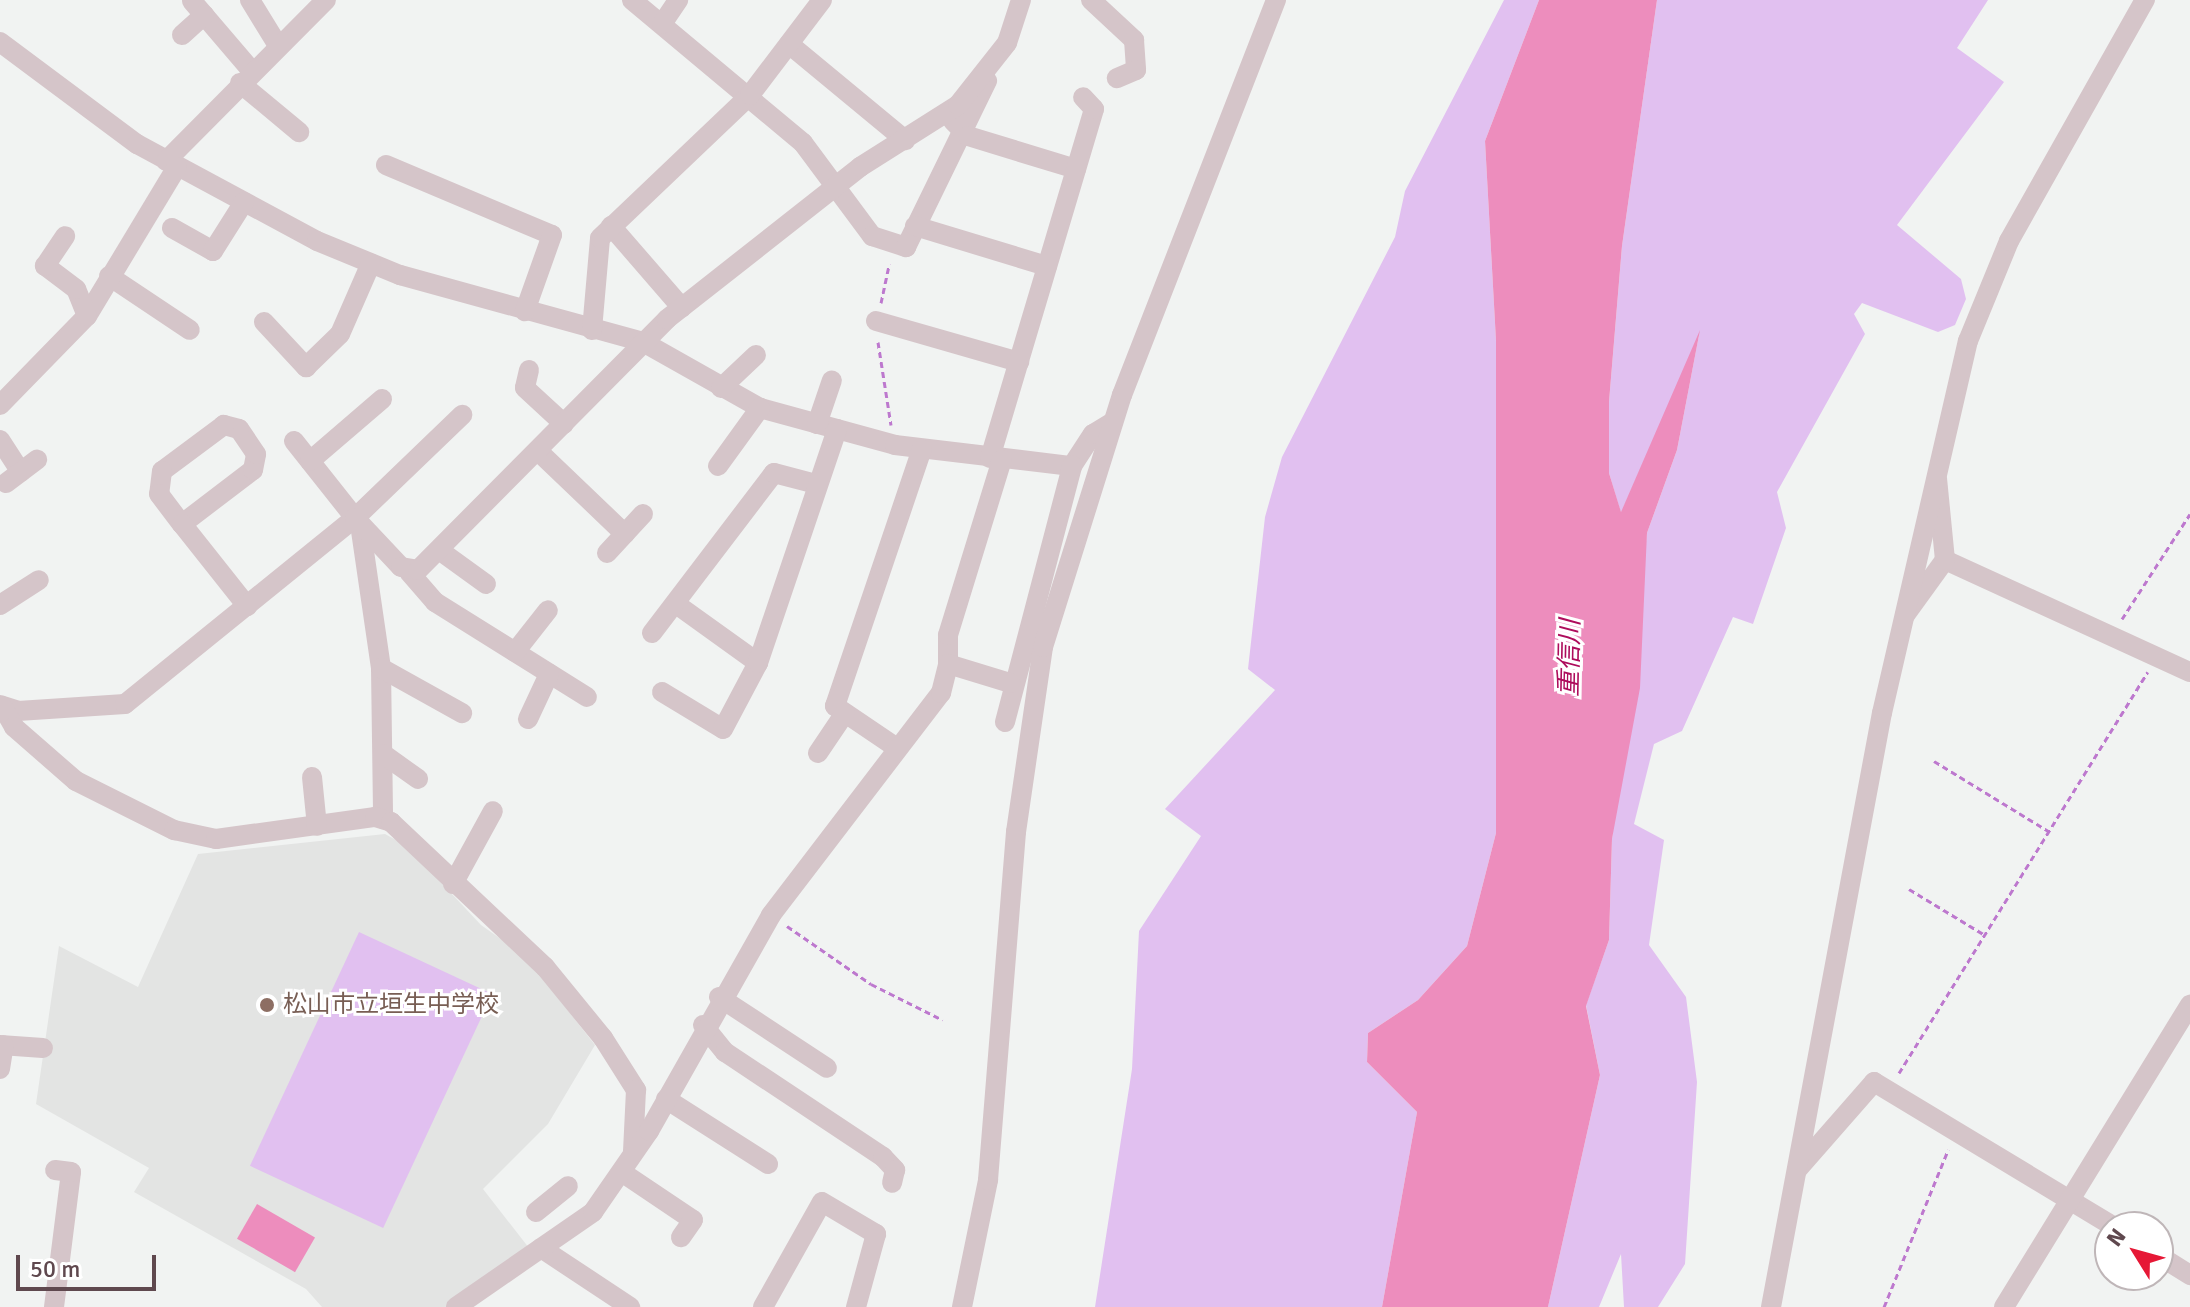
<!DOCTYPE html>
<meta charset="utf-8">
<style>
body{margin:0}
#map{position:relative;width:2190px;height:1307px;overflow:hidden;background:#f1f3f2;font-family:Signika,"Noto Sans JP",sans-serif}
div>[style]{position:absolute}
.education>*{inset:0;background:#e3e4e3}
.green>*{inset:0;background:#e1c0f0;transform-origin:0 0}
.water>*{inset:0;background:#ed8dbd;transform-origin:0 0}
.path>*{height:3px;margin-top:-1.5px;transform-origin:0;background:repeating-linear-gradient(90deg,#bd78ce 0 6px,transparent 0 10px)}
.minor>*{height:20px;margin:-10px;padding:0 10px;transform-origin:10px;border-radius:10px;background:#d5c5c9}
.dots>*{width:22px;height:22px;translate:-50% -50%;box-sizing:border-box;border:4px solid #fff;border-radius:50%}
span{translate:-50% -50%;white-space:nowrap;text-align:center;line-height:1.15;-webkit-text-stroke:6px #fff;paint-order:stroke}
.education-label{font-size:24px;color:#785e54}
.left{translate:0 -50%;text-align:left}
.water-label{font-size:26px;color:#ae0c5c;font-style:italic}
.north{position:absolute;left:2094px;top:1211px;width:80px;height:80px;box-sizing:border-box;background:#fff;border:2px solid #bfb6b8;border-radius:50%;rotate:307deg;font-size:22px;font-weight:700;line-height:32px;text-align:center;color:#5f484e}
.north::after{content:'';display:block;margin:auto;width:28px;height:36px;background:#e61836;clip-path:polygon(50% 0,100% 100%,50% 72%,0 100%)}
.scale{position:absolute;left:16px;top:1255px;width:140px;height:36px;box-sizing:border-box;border:4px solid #5f484e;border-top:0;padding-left:10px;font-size:24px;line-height:28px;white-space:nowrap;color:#5f484e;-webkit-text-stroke:6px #fff;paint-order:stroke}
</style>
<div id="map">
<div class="education">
<div style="clip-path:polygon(385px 834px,407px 846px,481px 925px,525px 956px,595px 1045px,548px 1124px,483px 1189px,529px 1248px,447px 1307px,322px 1307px,306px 1289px,134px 1192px,149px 1168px,36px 1104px,59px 946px,138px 987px,198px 854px)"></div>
</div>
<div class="green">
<div style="clip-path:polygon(1504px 0,1539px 0,1485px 141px,1496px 341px,1496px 833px,1467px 946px,1418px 1000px,1368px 1033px,1367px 1062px,1417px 1112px,1382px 1307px,1095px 1307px,1132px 1069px,1139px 931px,1201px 836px,1165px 809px,1275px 690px,1248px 669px,1265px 517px,1282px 457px,1395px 237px,1405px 191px)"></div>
<div style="clip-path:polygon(1657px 0,1988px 0,1957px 48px,2004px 82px,1897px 225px,1961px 279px,1966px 299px,1955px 325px,1938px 332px,1862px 303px,1854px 314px,1865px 334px,1777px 492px,1786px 528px,1753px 624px,1733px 617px,1682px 731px,1654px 744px,1634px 824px,1664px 840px,1649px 945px,1686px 997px,1697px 1082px,1685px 1264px,1658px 1307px,1624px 1307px,1621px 1254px,1599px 1307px,1548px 1307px,1600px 1075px,1586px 1005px,1609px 940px,1612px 839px,1647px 533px,1677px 450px,1699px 335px,1621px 513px,1609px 473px,1609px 402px,1622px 246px)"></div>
<div style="left:359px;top:932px;width:147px;height:258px;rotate:25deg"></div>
</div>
<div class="water">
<div style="clip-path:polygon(1539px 0,1657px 0,1622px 246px,1609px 402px,1609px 473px,1621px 512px,1700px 330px,1677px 450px,1647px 533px,1640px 688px,1612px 839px,1609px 940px,1586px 1006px,1600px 1075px,1548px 1307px,1382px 1307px,1417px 1112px,1367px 1062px,1368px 1033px,1418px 1000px,1467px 946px,1496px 833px,1496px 341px,1485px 141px)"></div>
<div style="left:257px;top:1204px;width:67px;height:40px;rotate:30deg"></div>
</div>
<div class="path">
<div style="left:881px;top:303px;width:40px;rotate:-78deg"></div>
<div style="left:878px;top:342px;width:84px;rotate:81.1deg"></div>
<div style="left:2122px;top:619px;width:125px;rotate:-57.1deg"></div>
<div style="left:1934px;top:761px;width:136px;rotate:31.5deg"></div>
<div style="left:1909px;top:889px;width:89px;rotate:31.2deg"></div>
<div style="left:787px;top:926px;width:102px;rotate:34.6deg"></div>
<div style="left:871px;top:984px;width:80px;rotate:26.6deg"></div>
<div style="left:1899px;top:1073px;width:472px;rotate:-58.2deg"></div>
<div style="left:1884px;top:1307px;width:170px;rotate:-67.8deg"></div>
</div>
<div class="minor">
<div style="left:250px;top:0;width:52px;rotate:58.5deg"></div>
<div style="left:632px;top:0;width:223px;rotate:39.9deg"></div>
<div style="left:803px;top:143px;width:116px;rotate:53.4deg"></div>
<div style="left:872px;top:236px;width:36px;rotate:18deg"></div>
<div style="left:906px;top:247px;width:185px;rotate:-64deg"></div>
<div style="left:1091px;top:0;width:59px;rotate:42.9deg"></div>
<div style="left:1134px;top:40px;width:30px;rotate:86deg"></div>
<div style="left:1136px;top:70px;width:21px;rotate:157deg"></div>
<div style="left:192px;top:1px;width:91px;rotate:49.5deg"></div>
<div style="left:662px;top:24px;width:29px;rotate:-56deg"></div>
<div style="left:182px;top:35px;width:30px;rotate:-42deg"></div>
<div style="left:0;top:42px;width:171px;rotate:36.7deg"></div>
<div style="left:137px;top:144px;width:204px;rotate:28.3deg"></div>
<div style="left:317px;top:241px;width:90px;rotate:22.3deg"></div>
<div style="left:400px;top:275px;width:252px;rotate:15.4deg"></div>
<div style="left:643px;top:342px;width:134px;rotate:29.4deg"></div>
<div style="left:760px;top:408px;width:140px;rotate:15.3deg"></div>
<div style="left:895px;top:445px;width:178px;rotate:6.8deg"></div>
<div style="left:1072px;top:466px;width:38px;rotate:-57deg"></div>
<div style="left:1093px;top:434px;width:23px;rotate:-31deg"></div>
<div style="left:789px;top:44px;width:151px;rotate:39.6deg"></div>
<div style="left:240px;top:83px;width:77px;rotate:39.7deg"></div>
<div style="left:953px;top:121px;width:21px;rotate:45deg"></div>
<div style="left:968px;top:136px;width:113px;rotate:17deg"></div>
<div style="left:166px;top:161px;width:227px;rotate:-45.2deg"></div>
<div style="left:386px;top:165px;width:180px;rotate:22.9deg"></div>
<div style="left:552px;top:235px;width:81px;rotate:109.6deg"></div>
<div style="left:611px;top:226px;width:108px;rotate:49.1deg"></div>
<div style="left:915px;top:226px;width:138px;rotate:16.9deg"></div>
<div style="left:172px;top:228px;width:47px;rotate:29.3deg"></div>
<div style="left:213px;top:251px;width:58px;rotate:-57.7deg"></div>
<div style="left:109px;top:276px;width:97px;rotate:33.7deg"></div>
<div style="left:87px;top:316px;width:174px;rotate:-58.9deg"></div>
<div style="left:876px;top:321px;width:149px;rotate:16deg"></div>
<div style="left:264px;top:322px;width:62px;rotate:47deg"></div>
<div style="left:306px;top:367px;width:47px;rotate:-44.1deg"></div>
<div style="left:340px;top:334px;width:77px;rotate:-66.4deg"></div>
<div style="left:592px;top:330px;width:92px;rotate:-85deg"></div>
<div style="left:600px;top:238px;width:207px;rotate:-43.6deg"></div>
<div style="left:750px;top:95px;width:119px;rotate:-52.8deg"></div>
<div style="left:529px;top:370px;width:18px;rotate:103deg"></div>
<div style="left:525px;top:388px;width:53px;rotate:42.7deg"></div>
<div style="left:721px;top:388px;width:48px;rotate:-43.3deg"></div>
<div style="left:0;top:405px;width:124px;rotate:-45.7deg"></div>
<div style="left:87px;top:316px;width:29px;rotate:-112deg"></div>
<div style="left:76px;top:289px;width:39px;rotate:-143deg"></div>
<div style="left:45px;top:266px;width:36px;rotate:-56deg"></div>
<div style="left:817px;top:424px;width:46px;rotate:-71.2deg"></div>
<div style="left:0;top:440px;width:38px;rotate:57deg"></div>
<div style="left:294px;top:441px;width:98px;rotate:51.6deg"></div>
<div style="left:355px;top:518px;width:149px;rotate:-43.9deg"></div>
<div style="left:538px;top:451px;width:120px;rotate:43.7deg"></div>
<div style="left:990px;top:458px;width:364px;rotate:-73.4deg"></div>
<div style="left:1094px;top:109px;width:16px;rotate:-133deg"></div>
<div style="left:310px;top:461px;width:95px;rotate:-40.7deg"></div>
<div style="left:718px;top:466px;width:72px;rotate:-54.1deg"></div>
<div style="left:6px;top:483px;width:39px;rotate:-37deg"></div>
<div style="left:182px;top:524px;width:89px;rotate:-37.3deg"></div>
<div style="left:253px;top:470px;width:16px;rotate:-79deg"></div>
<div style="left:256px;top:454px;width:30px;rotate:-124deg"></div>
<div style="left:239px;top:429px;width:16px;rotate:-165deg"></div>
<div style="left:224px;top:425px;width:77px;rotate:143.4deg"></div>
<div style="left:162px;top:471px;width:23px;rotate:97deg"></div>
<div style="left:159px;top:494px;width:38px;rotate:53deg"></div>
<div style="left:182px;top:524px;width:105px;rotate:51.6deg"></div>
<div style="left:360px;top:524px;width:146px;rotate:81.7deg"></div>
<div style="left:381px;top:668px;width:151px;rotate:89.2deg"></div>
<div style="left:439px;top:550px;width:58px;rotate:35.9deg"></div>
<div style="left:607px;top:553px;width:53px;rotate:-47.3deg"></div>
<div style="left:1945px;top:560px;width:269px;rotate:24.6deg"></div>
<div style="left:409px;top:572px;width:40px;rotate:49deg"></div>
<div style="left:435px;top:602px;width:179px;rotate:32deg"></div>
<div style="left:676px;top:604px;width:101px;rotate:35.7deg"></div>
<div style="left:0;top:605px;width:46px;rotate:-32.7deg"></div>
<div style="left:1905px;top:615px;width:68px;rotate:-54deg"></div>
<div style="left:1945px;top:560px;width:81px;rotate:-95.6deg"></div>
<div style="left:652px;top:633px;width:201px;rotate:-52.7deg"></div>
<div style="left:774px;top:473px;width:43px;rotate:14.7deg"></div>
<div style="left:515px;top:652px;width:53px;rotate:-51.8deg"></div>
<div style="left:948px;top:664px;width:29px;rotate:-90deg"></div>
<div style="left:948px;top:635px;width:183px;rotate:-72.9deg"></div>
<div style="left:381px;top:668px;width:93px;rotate:29.1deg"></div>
<div style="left:662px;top:692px;width:71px;rotate:31.2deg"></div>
<div style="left:723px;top:729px;width:75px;rotate:-62.1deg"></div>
<div style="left:758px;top:663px;width:247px;rotate:-71.3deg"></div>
<div style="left:0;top:705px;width:19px;rotate:18deg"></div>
<div style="left:18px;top:711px;width:107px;rotate:-3.7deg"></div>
<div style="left:125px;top:704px;width:296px;rotate:-39deg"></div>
<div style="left:355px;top:518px;width:67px;rotate:46.8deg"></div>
<div style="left:401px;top:567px;width:17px;rotate:10deg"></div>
<div style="left:418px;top:570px;width:354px;rotate:-45.2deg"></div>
<div style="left:667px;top:319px;width:246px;rotate:-38.2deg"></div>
<div style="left:860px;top:167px;width:116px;rotate:-32.3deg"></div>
<div style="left:958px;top:105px;width:79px;rotate:-51.7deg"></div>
<div style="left:1007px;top:43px;width:45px;rotate:-72deg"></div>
<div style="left:2px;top:706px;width:24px;rotate:60deg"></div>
<div style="left:14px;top:727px;width:82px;rotate:41.1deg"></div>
<div style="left:76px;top:781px;width:110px;rotate:26.6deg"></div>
<div style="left:174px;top:830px;width:43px;rotate:12.1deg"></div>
<div style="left:216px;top:839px;width:161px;rotate:-7.9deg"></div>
<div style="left:375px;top:817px;width:17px;rotate:17deg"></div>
<div style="left:391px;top:822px;width:212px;rotate:43.3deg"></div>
<div style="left:545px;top:967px;width:92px;rotate:50.8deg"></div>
<div style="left:603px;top:1038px;width:62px;rotate:57.6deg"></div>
<div style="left:636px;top:1090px;width:62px;rotate:92.8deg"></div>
<div style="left:528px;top:719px;width:50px;rotate:-65deg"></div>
<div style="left:1005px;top:722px;width:265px;rotate:-75.3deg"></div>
<div style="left:897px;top:748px;width:75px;rotate:-145.9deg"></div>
<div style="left:835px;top:706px;width:271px;rotate:-71.3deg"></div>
<div style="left:818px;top:753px;width:48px;rotate:-56deg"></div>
<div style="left:383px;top:754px;width:43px;rotate:35.5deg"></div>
<div style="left:312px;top:777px;width:49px;rotate:84.2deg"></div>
<div style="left:453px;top:884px;width:83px;rotate:-61.3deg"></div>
<div style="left:719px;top:997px;width:129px;rotate:33.3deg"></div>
<div style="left:703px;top:1025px;width:35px;rotate:51deg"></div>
<div style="left:725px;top:1052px;width:190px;rotate:33.6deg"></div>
<div style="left:883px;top:1157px;width:18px;rotate:47deg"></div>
<div style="left:895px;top:1170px;width:13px;rotate:103deg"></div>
<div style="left:0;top:1045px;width:43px;rotate:4deg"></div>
<div style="left:0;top:1069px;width:24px;rotate:-81deg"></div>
<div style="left:666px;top:1099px;width:121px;rotate:32.5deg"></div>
<div style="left:1797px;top:1170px;width:117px;rotate:-48.8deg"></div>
<div style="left:1874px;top:1082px;width:280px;rotate:31.1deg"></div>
<div style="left:623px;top:1173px;width:84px;rotate:33.9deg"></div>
<div style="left:693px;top:1220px;width:21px;rotate:125deg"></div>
<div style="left:536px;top:1212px;width:41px;rotate:-39.1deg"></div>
<div style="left:541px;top:1248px;width:107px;rotate:33.5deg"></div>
<div style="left:2158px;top:1255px;width:38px;rotate:32deg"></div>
<div style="left:54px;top:1307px;width:136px;rotate:-82.8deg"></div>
<div style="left:71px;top:1172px;width:16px;rotate:-173deg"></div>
<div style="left:456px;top:1307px;width:167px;rotate:-34.7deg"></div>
<div style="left:593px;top:1212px;width:98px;rotate:-55.3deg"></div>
<div style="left:649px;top:1131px;width:248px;rotate:-60.5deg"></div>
<div style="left:771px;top:915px;width:280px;rotate:-52.6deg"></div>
<div style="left:941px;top:693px;width:30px;rotate:-76deg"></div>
<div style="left:948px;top:664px;width:65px;rotate:17deg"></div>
<div style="left:763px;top:1307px;width:120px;rotate:-60.7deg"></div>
<div style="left:822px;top:1202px;width:63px;rotate:30.7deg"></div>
<div style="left:876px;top:1234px;width:76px;rotate:105.3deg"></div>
<div style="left:962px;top:1307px;width:130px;rotate:-78.4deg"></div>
<div style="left:988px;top:1180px;width:349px;rotate:-85.4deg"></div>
<div style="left:1016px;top:832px;width:187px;rotate:-81.7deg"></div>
<div style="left:1043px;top:647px;width:264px;rotate:-72.6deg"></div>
<div style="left:1122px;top:395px;width:424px;rotate:-68.7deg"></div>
<div style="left:1771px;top:1307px;width:604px;rotate:-79.42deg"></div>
<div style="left:1882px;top:713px;width:382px;rotate:-77deg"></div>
<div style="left:1968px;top:341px;width:108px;rotate:-67.7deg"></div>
<div style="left:2009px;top:241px;width:277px;rotate:-60.6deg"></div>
<div style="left:2004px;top:1307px;width:355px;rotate:-58.4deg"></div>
</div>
<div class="dots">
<div style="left:267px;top:1005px;background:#8d6e63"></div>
</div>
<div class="education-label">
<span class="left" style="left:283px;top:1005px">松山市立垣生中学校</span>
</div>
<div class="water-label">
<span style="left:1571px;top:658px;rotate:-89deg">重信川</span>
</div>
<div class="north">N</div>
<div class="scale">50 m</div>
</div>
